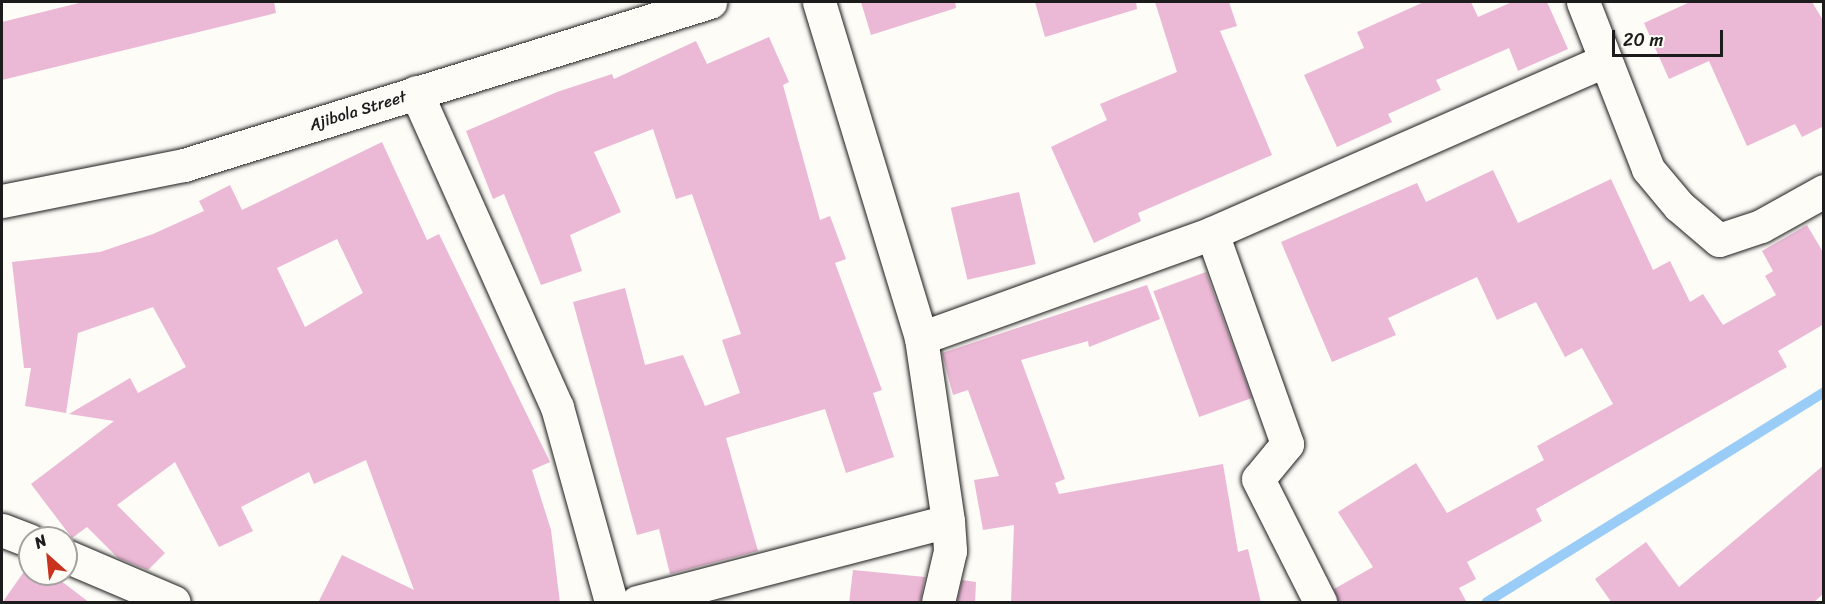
<!DOCTYPE html>
<style>
body{margin:0}
#map{position:relative;width:1825px;height:604px;overflow:hidden;background:#fdfcf7;font-family:Sriracha,sans-serif}
div>[style]{position:absolute}
.stream>*{height:10px;margin:-5px;padding:0 5px;transform-origin:5px;border-radius:5px;background:#99cdf7}
.building>*{inset:0;background:#ebb8d5;transform-origin:0 0}
.roads{filter:drop-shadow(0 0 2px #1c1c1c) drop-shadow(0 0 2px #1c1c1c)}
.minor>*{height:33px;margin:-16.5px;padding:0 16.5px;transform-origin:16.5px;border-radius:16.5px;background:#fdfcf7}
span{translate:-50% -50%;white-space:nowrap;text-align:center;line-height:1.15;-webkit-text-stroke:4.5px #fdfcf7;paint-order:stroke}
.street-label{font-size:16px;color:#1c1c1c}
.frame{position:absolute;inset:0;border:3px solid #1c1c1c;pointer-events:none}
.north{position:absolute;left:18px;top:526px;width:60px;height:60px;box-sizing:border-box;background:#fdfcf7;border:2px solid #a3a29f;border-radius:50%;rotate:333deg;font-size:16px;font-weight:700;line-height:24px;text-align:center;color:#1c1c1c}
.north::after{content:'';display:block;margin:auto;width:21px;height:27px;background:#c8321e;clip-path:polygon(50% 0,100% 100%,50% 72%,0 100%)}
.scale{position:absolute;left:1612px;top:30px;width:111px;height:27px;box-sizing:border-box;border:3px solid #1c1c1c;border-top:0;padding-left:8px;font-size:18px;line-height:21px;white-space:nowrap;color:#1c1c1c;-webkit-text-stroke:4px #fdfcf7;paint-order:stroke}
</style>
<div id="map">
<div class="stream">
<div style="left:1487px;top:602px;width:397px;rotate:-31.9deg"></div>
</div>
<div class="building">
<div style="clip-path:polygon(83px 2px,274px 2px,276px 13px,2px 80px,2px 22px)"></div>
<div style="clip-path:polygon(861px 2px,955px 2px,956px 8px,871px 35px)"></div>
<div style="clip-path:polygon(1035px 2px,1136px 2px,1137px 9px,1045px 37px)"></div>
<div style="clip-path:polygon(1155px 2px,1229px 2px,1237px 26px,1220px 31px,1272px 155px,1138px 213px,1141px 221px,1094px 243px,1051px 147px,1107px 120px,1100px 104px,1177px 72px)"></div>
<div style="clip-path:polygon(1424px 2px,1471px 2px,1478px 17px,1512px 2px,1547px 2px,1568px 49px,1518px 71px,1509px 48px,1436px 80px,1441px 90px,1388px 114px,1392px 122px,1337px 147px,1304px 75px,1364px 48px,1357px 32px)"></div>
<div style="clip-path:polygon(1690px 2px,1812px 2px,1824px 22px,1824px 126px,1802px 137px,1795px 124px,1747px 146px,1709px 61px,1669px 79px,1644px 23px)"></div>
<div style="clip-path:polygon(769px 37px,789px 82px,783px 85px,820px 220px,830px 216px,846px 259px,835px 263px,882px 390px,873px 393px,894px 457px,846px 473px,825px 409px,726px 438px,758px 551px,670px 574px,659px 529px,637px 535px,573px 302px,625px 288px,645px 365px,683px 355px,705px 406px,740px 393px,722px 340px,741px 334px,692px 194px,676px 199px,653px 129px,594px 152px,621px 212px,570px 235px,582px 271px,541px 285px,504px 194px,493px 199px,466px 131px,557px 92px,612px 74px,614px 79px,696px 41px,707px 64px)"></div>
<div style="clip-path:polygon(evenodd,382px 142px,427px 240px,439px 234px,550px 462px,532px 470px,551px 530px,560px 603px,318px 603px,342px 555px,414px 590px,366px 460px,314px 484px,309px 472px,241px 507px,253px 531px,219px 547px,175px 462px,117px 505px,165px 553px,148px 570px,118px 558px,87px 527px,72px 538px,31px 484px,114px 421px,69px 414px,130px 378px,138px 393px,186px 367px,153px 307px,78px 333px,66px 413px,25px 406px,31px 368px,24px 368px,12px 262px,100px 252px,153px 234px,204px 211px,199px 201px,230px 185px,242px 210px,382px 142px,337px 239px,363px 293px,305px 327px,277px 268px,337px 239px)"></div>
<div style="clip-path:polygon(1493px 170px,1518px 223px,1611px 179px,1653px 270px,1670px 261px,1690px 302px,1703px 294px,1723px 325px,1776px 295px,1765px 276px,1773px 271px,1762px 251px,1807px 225px,1824px 254px,1824px 324px,1778px 351px,1787px 367px,1536px 509px,1542px 521px,1467px 562px,1476px 579px,1459px 588px,1467px 603px,1339px 603px,1334px 589px,1373px 567px,1338px 512px,1416px 463px,1447px 513px,1544px 460px,1537px 446px,1613px 404px,1582px 348px,1565px 357px,1536px 302px,1497px 320px,1477px 277px,1388px 318px,1396px 335px,1332px 362px,1281px 242px,1417px 183px,1426px 202px)"></div>
<div style="left:1019px;top:192px;width:74px;height:70px;rotate:77deg"></div>
<div style="left:1206px;top:272px;width:134px;height:56px;rotate:70deg"></div>
<div style="clip-path:polygon(1147px 285px,1160px 319px,1089px 347px,1088px 341px,1021px 360px,1065px 479px,1055px 483px,1059px 494px,1223px 464px,1238px 552px,1248px 549px,1261px 603px,1011px 603px,1014px 525px,983px 530px,974px 480px,999px 476px,968px 390px,953px 395px,942px 353px)"></div>
<div style="clip-path:polygon(1824px 465px,1824px 593px,1813px 603px,1612px 603px,1595px 579px,1646px 542px,1679px 587px)"></div>
<div style="clip-path:polygon(30px 563px,30px 574px,52px 574px,90px 603px,2px 603px)"></div>
<div style="clip-path:polygon(853px 570px,925px 577px,920px 603px,849px 603px)"></div>
<div style="clip-path:polygon(962px 580px,976px 582px,975px 603px,957px 603px)"></div>
</div>
<div class="roads">
<div class="minor">
<div style="left:819px;top:2px;width:351px;rotate:73.1deg"></div>
<div style="left:921px;top:338px;width:185px;rotate:81.6deg"></div>
<div style="left:948px;top:521px;width:30px;rotate:86deg"></div>
<div style="left:950px;top:551px;width:52px;rotate:103.2deg"></div>
<div style="left:1583px;top:2px;width:179px;rotate:68.7deg"></div>
<div style="left:1648px;top:169px;width:48px;rotate:50deg"></div>
<div style="left:1679px;top:206px;width:52px;rotate:40.4deg"></div>
<div style="left:1719px;top:240px;width:44px;rotate:-18.4deg"></div>
<div style="left:1761px;top:226px;width:72px;rotate:-29.1deg"></div>
<div style="left:416px;top:92px;width:345px;rotate:65.9deg"></div>
<div style="left:557px;top:407px;width:202px;rotate:74.5deg"></div>
<div style="left:2px;top:201px;width:186px;rotate:-11.2deg"></div>
<div style="left:184px;top:165px;width:551px;rotate:-17.22deg"></div>
<div style="left:1212px;top:233px;width:224px;rotate:70.4deg"></div>
<div style="left:1287px;top:444px;width:45px;rotate:129.6deg"></div>
<div style="left:1258px;top:479px;width:138px;rotate:63.2deg"></div>
<div style="left:921px;top:338px;width:309px;rotate:-19.8deg"></div>
<div style="left:1212px;top:233px;width:428px;rotate:-23.7deg"></div>
<div style="left:2px;top:530px;width:30px;rotate:21deg"></div>
<div style="left:66px;top:556px;width:117px;rotate:23.1deg"></div>
<div style="left:637px;top:602px;width:321px;rotate:-14.6deg"></div>
</div>
</div>
<div class="street-label">
<span style="left:358px;top:111px;rotate:-17deg">Ajibola Street</span>
</div>
<div class="frame"></div>
<div class="north">N</div>
<div class="scale">20 m</div>
</div>
